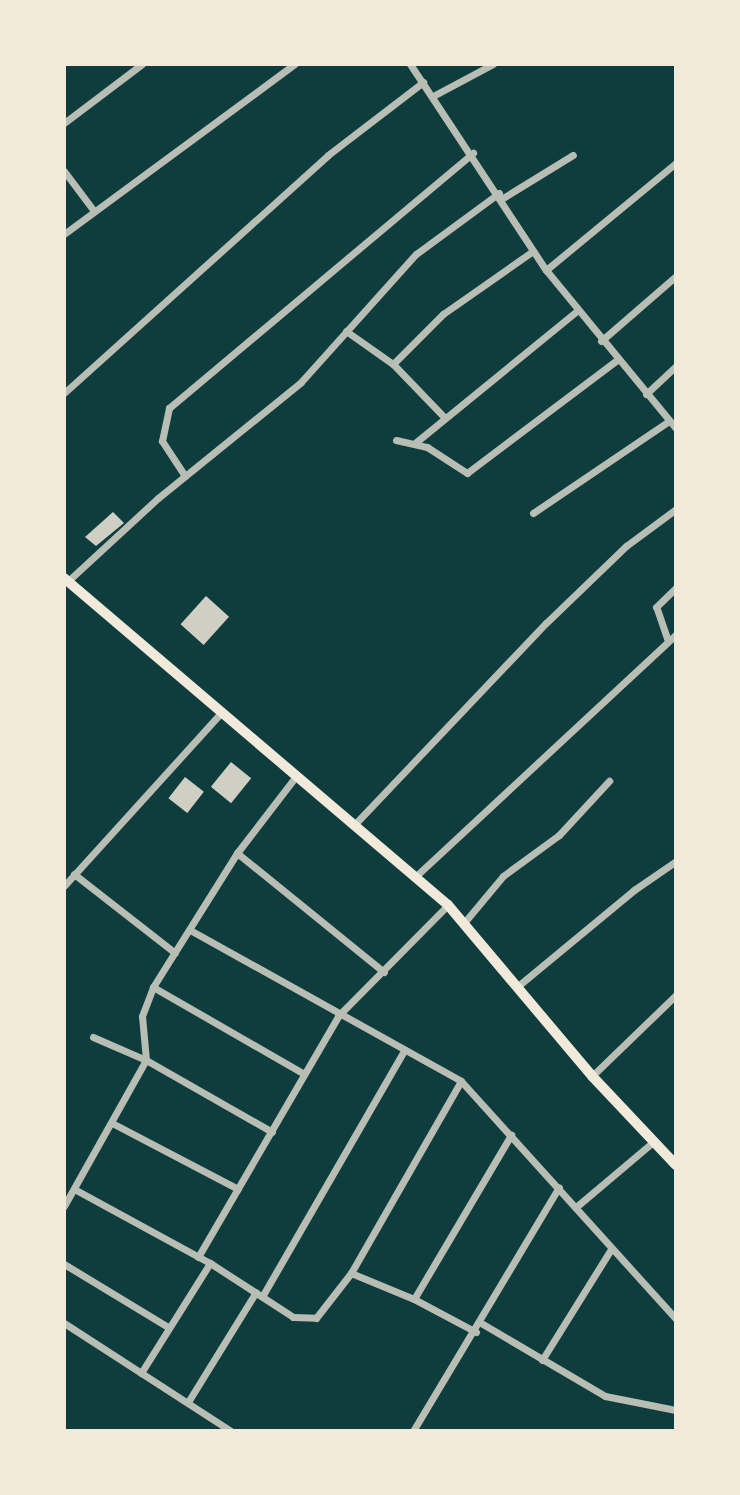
<!DOCTYPE html>
<html>
<head>
<meta charset="utf-8">
<style>
	body { margin:0 }
	#map { position:relative; width:740px; height:1495px; overflow:hidden; background:#0f3d3e; font-family:"DM Sans",sans-serif }
	div>[style] { position:absolute }
	.building>* { inset:0; background:#cfcfc3; transform-origin:0 0 }
	.minor>* { height:7px; margin:-3.5px; padding:0 3.5px; transform-origin:3.5px; border-radius:3.5px; background:#b8beb3 }
	.primary>* { height:10px; margin:-5px; padding:0 5px; transform-origin:5px; border-radius:5px; background:#f1e9da }
	span { translate:-50% -50%; white-space:nowrap; text-align:center; line-height:1.15; -webkit-text-stroke:6px #f1e9da; paint-order:stroke }
	.frame { position:absolute; inset:0; border:66px solid #f1e9da; pointer-events:none }
</style>
</head>
<body>
<div id="map">
	<div class="building">
		<i style="clip-path:polygon(113px 512px,124px 523px,96px 546px,85px 537px)"></i>
		<i style="left:206px;top:596px;width:31px;height:38px;rotate:42deg"></i>
		<i style="left:231px;top:762px;width:26px;height:32px;rotate:39deg"></i>
		<i style="left:185px;top:777px;width:24px;height:27px;rotate:38deg"></i>
	</div>
	<div class="minor">
		<i style="left:410px;top:64px;width:247px;rotate:56.6deg"></i>
		<i style="left:546px;top:270px;width:205px;rotate:50.6deg"></i>
		<i style="left:433px;top:96px;width:68px;rotate:-28.1deg"></i>
		<i style="left:64px;top:123px;width:98px;rotate:-37.1deg"></i>
		<i style="left:64px;top:171px;width:50px;rotate:53.1deg"></i>
		<i style="left:503px;top:198px;width:82px;rotate:-31.6deg"></i>
		<i style="left:64px;top:234px;width:287px;rotate:-36.4deg"></i>
		<i style="left:546px;top:270px;width:168px;rotate:-39.5deg"></i>
		<i style="left:346px;top:331px;width:57px;rotate:35.1deg"></i>
		<i style="left:393px;top:364px;width:72px;rotate:46.1deg"></i>
		<i style="left:601px;top:341px;width:99px;rotate:-40.9deg"></i>
		<i style="left:393px;top:364px;width:71px;rotate:-45deg"></i>
		<i style="left:443px;top:314px;width:110px;rotate:-35deg"></i>
		<i style="left:64px;top:393px;width:355px;rotate:-42deg"></i>
		<i style="left:328px;top:155px;width:120px;rotate:-37.5deg"></i>
		<i style="left:646px;top:394px;width:41px;rotate:-43deg"></i>
		<i style="left:396px;top:440px;width:32px;rotate:13deg"></i>
		<i style="left:427px;top:447px;width:48px;rotate:33deg"></i>
		<i style="left:467px;top:473px;width:188px;rotate:-37deg"></i>
		<i style="left:415px;top:443px;width:209px;rotate:-39.2deg"></i>
		<i style="left:185px;top:476px;width:42px;rotate:-123.3deg"></i>
		<i style="left:162px;top:441px;width:34px;rotate:-78deg"></i>
		<i style="left:169px;top:408px;width:397px;rotate:-40deg"></i>
		<i style="left:533px;top:513px;width:164px;rotate:-34.1deg"></i>
		<i style="left:68px;top:581px;width:122px;rotate:-42.7deg"></i>
		<i style="left:158px;top:498px;width:184px;rotate:-39deg"></i>
		<i style="left:301px;top:382px;width:172px;rotate:-48.1deg"></i>
		<i style="left:416px;top:254px;width:103px;rotate:-36.3deg"></i>
		<i style="left:668px;top:641px;width:36px;rotate:-109deg"></i>
		<i style="left:656px;top:607px;width:28px;rotate:-44deg"></i>
		<i style="left:355px;top:824px;width:277px;rotate:-46.5deg"></i>
		<i style="left:546px;top:623px;width:111px;rotate:-43.9deg"></i>
		<i style="left:626px;top:546px;width:62px;rotate:-36.5deg"></i>
		<i style="left:237px;top:853px;width:189px;rotate:39deg"></i>
		<i style="left:74px;top:874px;width:128px;rotate:38deg"></i>
		<i style="left:416px;top:876px;width:355px;rotate:-42.9deg"></i>
		<i style="left:64px;top:886px;width:234px;rotate:-47.8deg"></i>
		<i style="left:463px;top:924px;width:62px;rotate:-50.2deg"></i>
		<i style="left:503px;top:876px;width:69px;rotate:-36.2deg"></i>
		<i style="left:559px;top:835px;width:74px;rotate:-47.2deg"></i>
		<i style="left:190px;top:930px;width:310px;rotate:29.1deg"></i>
		<i style="left:461px;top:1081px;width:321px;rotate:47.9deg"></i>
		<i style="left:518px;top:986px;width:151px;rotate:-39.6deg"></i>
		<i style="left:634px;top:890px;width:51px;rotate:-34.6deg"></i>
		<i style="left:153px;top:987px;width:174px;rotate:29.9deg"></i>
		<i style="left:93px;top:1037px;width:58px;rotate:23.5deg"></i>
		<i style="left:146px;top:1060px;width:145px;rotate:29.7deg"></i>
		<i style="left:592px;top:1076px;width:117px;rotate:-44deg"></i>
		<i style="left:112px;top:1123px;width:142px;rotate:27.6deg"></i>
		<i style="left:76px;top:1190px;width:153px;rotate:28.6deg"></i>
		<i style="left:210px;top:1263px;width:99px;rotate:33deg"></i>
		<i style="left:293px;top:1317px;width:23px;rotate:2deg"></i>
		<i style="left:316px;top:1318px;width:57px;rotate:-52.1deg"></i>
		<i style="left:351px;top:1273px;width:221px;rotate:-60.2deg"></i>
		<i style="left:64px;top:1206px;width:167px;rotate:-60.7deg"></i>
		<i style="left:146px;top:1060px;width:44px;rotate:-95.2deg"></i>
		<i style="left:142px;top:1016px;width:31px;rotate:-69deg"></i>
		<i style="left:153px;top:987px;width:158px;rotate:-57.9deg"></i>
		<i style="left:237px;top:853px;width:97px;rotate:-52.5deg"></i>
		<i style="left:576px;top:1207px;width:101px;rotate:-40.2deg"></i>
		<i style="left:198px;top:1257px;width:279px;rotate:-59.8deg"></i>
		<i style="left:338px;top:1016px;width:156px;rotate:-45.3deg"></i>
		<i style="left:64px;top:1264px;width:122px;rotate:31.2deg"></i>
		<i style="left:351px;top:1273px;width:68px;rotate:22.4deg"></i>
		<i style="left:263px;top:1295px;width:282px;rotate:-60deg"></i>
		<i style="left:64px;top:1323px;width:199px;rotate:32.9deg"></i>
		<i style="left:481px;top:1323px;width:144px;rotate:30.5deg"></i>
		<i style="left:605px;top:1396px;width:72px;rotate:11.2deg"></i>
		<i style="left:476px;top:1332px;width:70px;rotate:-152deg"></i>
		<i style="left:414px;top:1299px;width:191px;rotate:-59.4deg"></i>
		<i style="left:542px;top:1360px;width:131px;rotate:-58.1deg"></i>
		<i style="left:141px;top:1373px;width:130px;rotate:-57.9deg"></i>
		<i style="left:188px;top:1402px;width:129px;rotate:-58.3deg"></i>
		<i style="left:413px;top:1431px;width:284px;rotate:-59.1deg"></i>
	</div>
	<div class="primary">
		<i style="left:64px;top:578px;width:504px;rotate:40.42deg"></i>
		<i style="left:448px;top:905px;width:224px;rotate:49.9deg"></i>
		<i style="left:592px;top:1076px;width:122px;rotate:46.7deg"></i>
	</div>
	<div class="frame"></div>
</div>
</body>
</html>
